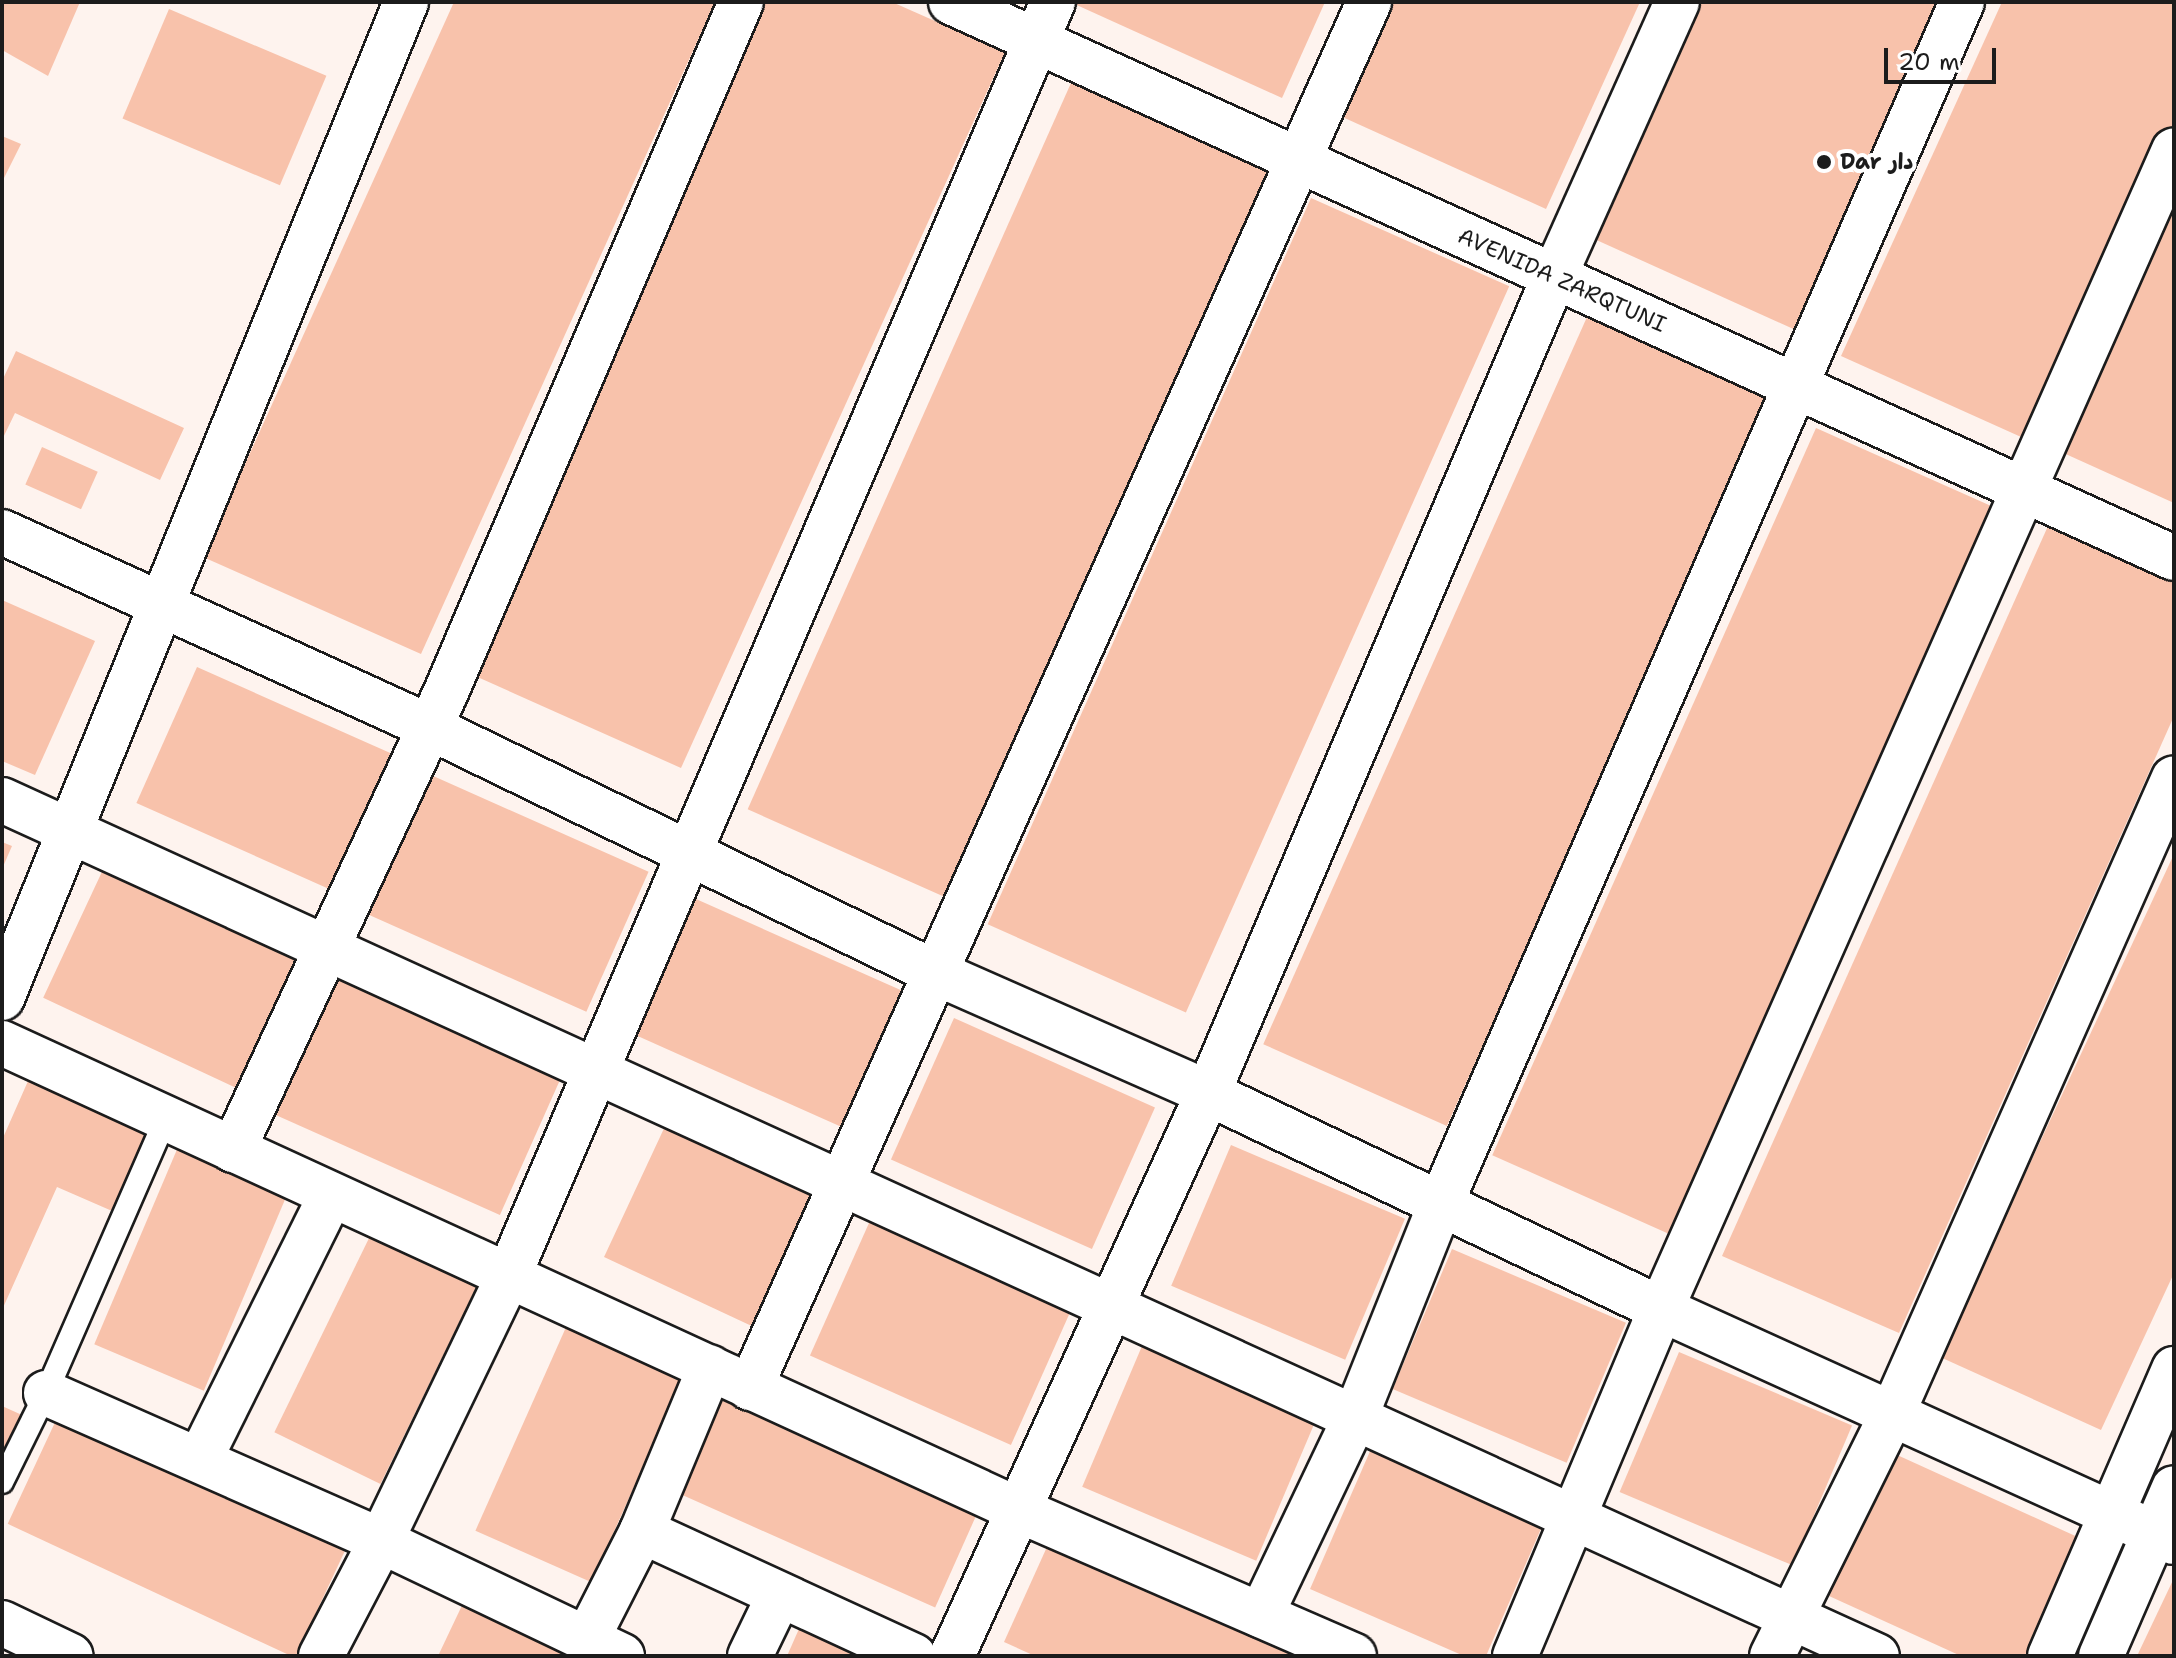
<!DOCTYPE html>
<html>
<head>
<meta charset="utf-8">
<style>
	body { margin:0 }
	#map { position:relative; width:2176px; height:1658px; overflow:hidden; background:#fef3ee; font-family:"Shantell Sans","Playpen Sans Arabic",sans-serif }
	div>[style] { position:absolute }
	.building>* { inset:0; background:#f8c2ab; transform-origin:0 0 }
	.roads { filter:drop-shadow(2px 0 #1c1c1c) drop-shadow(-2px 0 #1c1c1c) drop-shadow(0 2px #1c1c1c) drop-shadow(0 -2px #1c1c1c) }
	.service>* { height:22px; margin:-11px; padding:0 11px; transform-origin:11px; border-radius:11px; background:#fff }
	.minor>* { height:44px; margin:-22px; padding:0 22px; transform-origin:22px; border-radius:22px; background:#fff }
	.tertiary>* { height:44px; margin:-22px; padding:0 22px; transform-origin:22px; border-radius:22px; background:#fff }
	.dots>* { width:22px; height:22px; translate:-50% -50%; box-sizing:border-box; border:4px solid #fff; border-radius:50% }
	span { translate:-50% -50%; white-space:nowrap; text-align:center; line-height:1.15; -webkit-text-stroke:8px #fff; paint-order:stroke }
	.poi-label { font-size:22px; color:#1c1c1c; font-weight:700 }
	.left { translate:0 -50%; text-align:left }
	.street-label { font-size:22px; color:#1c1c1c }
	.frame { position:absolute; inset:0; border:4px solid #1c1c1c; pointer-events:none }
	.scale { position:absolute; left:1884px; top:48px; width:112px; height:36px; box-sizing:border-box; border:4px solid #1c1c1c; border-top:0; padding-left:10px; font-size:24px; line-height:28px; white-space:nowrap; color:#1c1c1c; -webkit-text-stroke:6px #fff; paint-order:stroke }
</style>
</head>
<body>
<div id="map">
	<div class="building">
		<i style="clip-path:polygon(2px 2px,80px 2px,48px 76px,2px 50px)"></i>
		<i style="clip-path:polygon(454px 2px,715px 2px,421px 654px,203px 557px)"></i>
		<i style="clip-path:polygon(766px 2px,892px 2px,1005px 52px,681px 768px,464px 671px)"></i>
		<i style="clip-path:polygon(1070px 2px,1325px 2px,1282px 98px)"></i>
		<i style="clip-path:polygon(1389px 2px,1640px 2px,1546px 209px,1338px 115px)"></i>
		<i style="clip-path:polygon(1700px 2px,1951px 2px,1800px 332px,1592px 238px)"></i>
		<i style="clip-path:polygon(2002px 2px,2174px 2px,2174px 124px,2030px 441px,1841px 356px)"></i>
		<i style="left:169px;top:9px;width:171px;height:119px;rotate:23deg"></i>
		<i style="left:1071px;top:83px;width:217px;height:795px;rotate:24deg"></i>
		<i style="clip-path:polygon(2px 136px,21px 144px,2px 182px)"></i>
		<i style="left:1311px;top:198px;width:217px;height:795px;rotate:24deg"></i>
		<i style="clip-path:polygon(2174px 201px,2174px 503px,2059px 451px)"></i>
		<i style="left:1587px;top:317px;width:201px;height:796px;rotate:24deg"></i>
		<i style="clip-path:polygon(16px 351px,184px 428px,160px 480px,15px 413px,2px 440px,2px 381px)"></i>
		<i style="left:1816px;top:428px;width:201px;height:796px;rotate:24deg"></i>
		<i style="left:42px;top:447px;width:61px;height:41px;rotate:24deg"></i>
		<i style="clip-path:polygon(2048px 526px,2174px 582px,2174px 716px,1899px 1333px,1722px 1256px)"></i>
		<i style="clip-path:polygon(2px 600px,95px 641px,35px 775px,2px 761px)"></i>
		<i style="left:197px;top:667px;width:214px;height:149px;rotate:24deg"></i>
		<i style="left:422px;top:771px;width:248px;height:153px;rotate:24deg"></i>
		<i style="clip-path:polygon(2px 842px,12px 846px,2px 869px)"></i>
		<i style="clip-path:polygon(2174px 854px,2174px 1273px,2101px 1430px,1940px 1357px)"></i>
		<i style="left:107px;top:861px;width:219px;height:151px;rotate:25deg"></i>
		<i style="left:696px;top:899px;width:227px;height:149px;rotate:24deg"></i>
		<i style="left:337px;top:976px;width:246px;height:152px;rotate:24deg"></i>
		<i style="left:954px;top:1018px;width:220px;height:155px;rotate:24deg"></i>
		<i style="clip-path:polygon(32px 1072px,157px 1127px,119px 1214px,57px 1187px,2px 1310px,2px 1140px)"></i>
		<i style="left:667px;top:1122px;width:170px;height:149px;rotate:25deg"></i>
		<i style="left:181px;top:1140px;width:119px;height:222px;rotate:23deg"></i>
		<i style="left:1231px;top:1145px;width:189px;height:153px;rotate:23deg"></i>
		<i style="left:873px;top:1214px;width:220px;height:155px;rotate:24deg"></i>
		<i style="left:373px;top:1230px;width:118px;height:225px;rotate:26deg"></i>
		<i style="left:1452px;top:1249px;width:189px;height:152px;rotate:23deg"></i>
		<i style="left:571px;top:1316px;width:127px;height:235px;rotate:24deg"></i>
		<i style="left:1142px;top:1346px;width:189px;height:153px;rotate:23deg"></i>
		<i style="left:1679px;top:1352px;width:188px;height:152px;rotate:23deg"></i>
		<i style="left:724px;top:1391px;width:281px;height:112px;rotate:24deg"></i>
		<i style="clip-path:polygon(2px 1406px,22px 1415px,2px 1461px)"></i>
		<i style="left:58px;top:1416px;width:317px;height:119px;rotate:25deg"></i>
		<i style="clip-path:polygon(1371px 1449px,1543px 1524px,1486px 1656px,1464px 1656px,1310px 1589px)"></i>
		<i style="clip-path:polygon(1895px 1454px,2082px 1539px,2028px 1656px,1961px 1656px,1829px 1596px)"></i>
		<i style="clip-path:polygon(1051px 1538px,1314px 1656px,1035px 1656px,1004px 1642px)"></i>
		<i style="clip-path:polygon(2174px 1578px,2174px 1656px,2137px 1656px)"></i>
		<i style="clip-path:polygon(466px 1597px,590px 1656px,438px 1656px)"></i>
		<i style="clip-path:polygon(806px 1613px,906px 1656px,787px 1656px)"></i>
	</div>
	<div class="roads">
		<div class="service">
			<i style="left:2px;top:1482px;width:99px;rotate:-63.7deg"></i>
			<i style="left:46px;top:1393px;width:298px;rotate:-66.4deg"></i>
		</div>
		<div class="minor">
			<i style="left:951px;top:2px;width:1343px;rotate:24.45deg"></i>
			<i style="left:2px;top:800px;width:2061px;rotate:24.54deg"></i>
			<i style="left:2px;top:998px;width:1075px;rotate:-67.92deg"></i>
			<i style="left:2px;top:1043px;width:1121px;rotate:24.67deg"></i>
			<i style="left:1021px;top:1511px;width:363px;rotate:23.5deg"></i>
			<i style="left:233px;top:1150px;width:505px;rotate:-65.06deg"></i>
			<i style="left:446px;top:692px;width:750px;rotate:-66.85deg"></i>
			<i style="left:750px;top:1388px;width:1518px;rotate:-65.93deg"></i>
			<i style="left:46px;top:1393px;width:366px;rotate:23.8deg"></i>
			<i style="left:381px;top:1541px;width:267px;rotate:25.5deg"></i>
			<i style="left:200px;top:1459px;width:292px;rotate:-63.6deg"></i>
			<i style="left:642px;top:1531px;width:299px;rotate:24.7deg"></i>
			<i style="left:1261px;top:1615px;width:218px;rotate:-64.5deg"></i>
			<i style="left:1355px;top:1418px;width:232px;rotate:-68.2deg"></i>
			<i style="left:1441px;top:1203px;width:1309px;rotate:-66.55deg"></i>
			<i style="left:587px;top:1639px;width:121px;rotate:-63deg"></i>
			<i style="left:642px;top:1531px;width:177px;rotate:-67.4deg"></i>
			<i style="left:321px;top:1656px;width:130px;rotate:-62.4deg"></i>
			<i style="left:381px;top:1541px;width:293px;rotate:-64.3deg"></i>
			<i style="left:508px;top:1277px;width:1387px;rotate:-66.86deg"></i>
			<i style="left:750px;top:1656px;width:67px;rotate:-64.2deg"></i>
			<i style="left:952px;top:1656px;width:618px;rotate:-65.55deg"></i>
			<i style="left:1208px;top:1093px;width:886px;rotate:-67.02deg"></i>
			<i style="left:1554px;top:277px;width:301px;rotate:-65.9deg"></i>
			<i style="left:1515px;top:1656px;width:376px;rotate:-67.2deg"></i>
			<i style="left:1661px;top:1309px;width:1267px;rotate:-66.12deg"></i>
			<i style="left:1772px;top:1656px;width:272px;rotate:-63.6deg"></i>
			<i style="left:1893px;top:1412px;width:693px;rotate:-66.1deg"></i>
		</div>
		<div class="tertiary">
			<i style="left:2px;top:532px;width:469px;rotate:24.5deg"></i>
			<i style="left:429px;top:727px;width:561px;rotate:25.88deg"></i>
			<i style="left:934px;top:972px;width:300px;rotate:23.8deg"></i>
			<i style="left:1208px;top:1093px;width:502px;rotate:25.49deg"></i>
			<i style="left:1661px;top:1309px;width:563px;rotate:24.43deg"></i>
			<i style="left:2px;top:1623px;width:76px;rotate:25.6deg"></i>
			<i style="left:2050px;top:1656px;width:313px;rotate:-66.6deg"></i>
			<i style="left:2101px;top:1656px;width:183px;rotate:-66.5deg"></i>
		</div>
	</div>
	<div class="dots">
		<i style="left:1824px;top:162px;background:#1c1c1c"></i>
	</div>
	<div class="poi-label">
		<span class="left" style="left:1840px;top:162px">Dar دار</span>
	</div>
	<div class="street-label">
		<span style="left:1562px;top:280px;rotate:24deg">AVENIDA ZARQTUNI</span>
	</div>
	<div class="frame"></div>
	<div class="scale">20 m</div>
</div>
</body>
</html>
